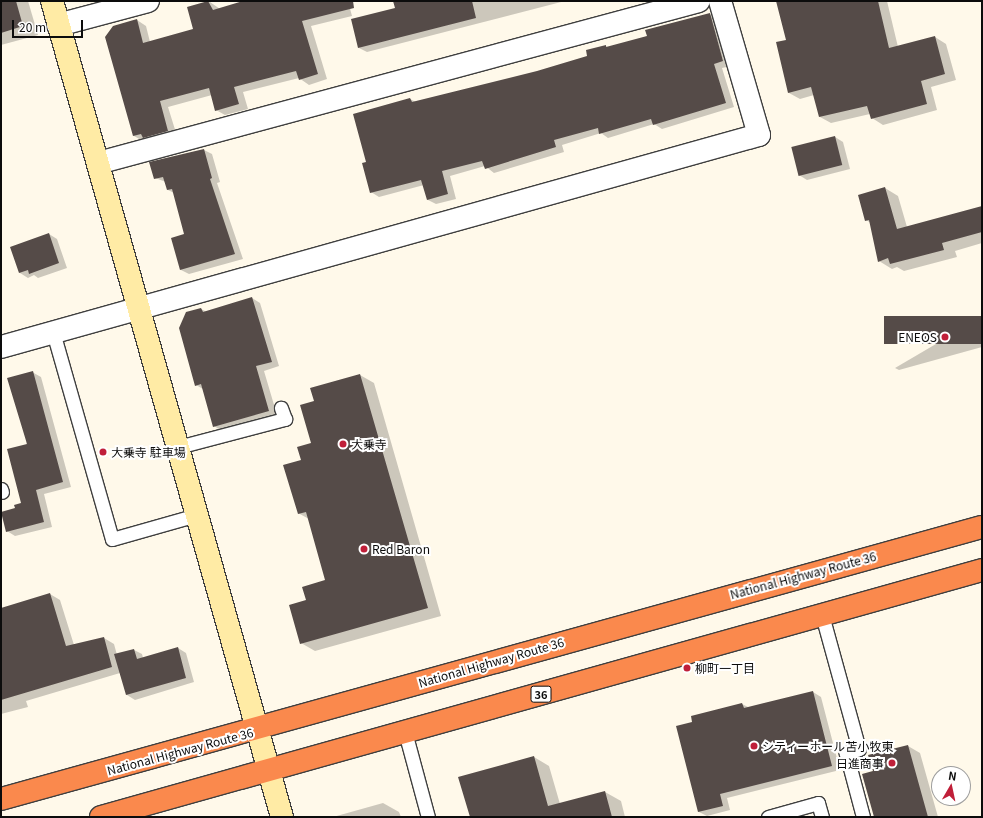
<!DOCTYPE html>
<html>
<head>
<meta charset="utf-8">
<style>
	body { margin:0 }
	#map { position:relative; width:983px; height:818px; overflow:hidden; background:#fff9ea; font-family:Georgia,"Noto Sans JP",serif }
	div>[style] { position:absolute }
	.shadow>* { inset:0; background:#0003 }
	.building>* { inset:0; background:#554b48; transform-origin:0 0 }
	.roads { filter:drop-shadow(1px 0 #3f3f3f) drop-shadow(-1px 0 #3f3f3f) drop-shadow(0 1px #3f3f3f) drop-shadow(0 -1px #3f3f3f) }
	.lane>* { height:13px; margin:-6.5px; padding:0 6.5px; transform-origin:6.5px; border-radius:6.5px; background:#fff }
	.street>* { height:22px; margin:-11px; padding:0 11px; transform-origin:11px; border-radius:11px; background:#fff }
	.secondary>* { height:22px; margin:-11px; padding:0 11px; transform-origin:11px; border-radius:11px; background:#ffeba5 }
	.highway>* { height:22px; margin:-11px; padding:0 11px; transform-origin:11px; border-radius:11px; background:#fa894d }
	.dots>* { width:11px; height:11px; translate:-50% -50%; box-sizing:border-box; border:2px solid #fff; border-radius:50% }
	span { translate:-50% -50%; white-space:nowrap; text-align:center; line-height:1.15; -webkit-text-stroke:4px #fff; paint-order:stroke }
	.shield-label span { padding:1px 3px; background:#fff; border:1px solid; border-radius:3px; -webkit-text-stroke-width:0 }
	.shield-label { font-size:11px; color:#0c0c0c; font-weight:700 }
	.poi-label { font-size:12px; color:#0c0c0c }
	.right { translate:-100% -50%; text-align:right }
	.left { translate:0 -50%; text-align:left }
	.street-label { font-size:12px; color:#0c0c0c }
	.frame { position:absolute; inset:0; border:2px solid #0c0c0c; pointer-events:none }
	.north { position:absolute; left:931px; top:766px; width:40px; height:40px; box-sizing:border-box; background:#fff; border:1px solid #9e9e9e; border-radius:50%; rotate:9deg; font-size:11px; font-weight:700; line-height:16px; text-align:center; color:#0c0c0c }
	.north::after { content:''; display:block; margin:auto; width:14px; height:18px; background:#c01f39; clip-path:polygon(50% 0,100% 100%,50% 72%,0 100%) }
	.scale { position:absolute; left:12px; top:20px; width:71px; height:18px; box-sizing:border-box; border:2px solid #0c0c0c; border-top:0; padding-left:5px; font-size:12px; line-height:14px; white-space:nowrap; color:#0c0c0c; -webkit-text-stroke:3px #fff; paint-order:stroke }
</style>
</head>
<body>
<div id="map">
	<div class="shadow">
		<i style="clip-path:polygon(1px 1px,28px 1px,38px 35px,1px 45px)"></i>
		<i style="clip-path:polygon(248px 1px,348px 1px,352px 16px,311px 26px,327px 79px,309px 85px,299px 78px,243px 92px,248px 109px,225px 115px,216px 110px,212px 95px,168px 107px,177px 136px,143px 141px,134px 136px,137px 20px,146px 26px,150px 42px,194px 30px,188px 7px,210px 2px,220px 9px)"></i>
		<i style="clip-path:polygon(402px 1px,565px 1px,367px 52px,359px 48px)"></i>
		<i style="clip-path:polygon(777px 1px,887px 1px,898px 47px,935px 37px,946px 44px,956px 80px,931px 87px,937px 110px,883px 125px,872px 118px,870px 114px,831px 123px,820px 117px,814px 95px,800px 99px,789px 93px,787px 41px)"></i>
		<i style="clip-path:polygon(710px 15px,718px 19px,731px 66px,722px 68px,734px 107px,662px 129px,654px 124px,608px 138px,601px 133px,562px 145px,564px 152px,494px 173px,485px 166px,450px 176px,456px 199px,436px 204px,428px 200px,424px 185px,379px 197px,371px 192px,367px 163px,410px 99px,416px 102px,538px 72px,589px 57px,606px 46px,609px 48px,648px 36px)"></i>
		<i style="clip-path:polygon(835px 137px,843px 142px,850px 169px,807px 180px,799px 175px)"></i>
		<i style="clip-path:polygon(204px 150px,212px 154px,220px 182px,217px 183px,243px 259px,189px 274px,181px 270px,186px 235px,174px 193px,168px 190px,166px 182px,155px 178px)"></i>
		<i style="clip-path:polygon(885px 188px,898px 196px,907px 227px,982px 207px,982px 243px,955px 251px,957px 257px,904px 271px,897px 267px,892px 269px,879px 261px,871px 223px,866px 220px)"></i>
		<i style="clip-path:polygon(49px 234px,57px 239px,67px 268px,38px 278px,34px 275px,28px 278px,20px 273px,11px 248px)"></i>
		<i style="clip-path:polygon(252px 298px,260px 303px,279px 366px,264px 371px,277px 415px,222px 431px,214px 426px,203px 389px,196px 385px,201px 309px,207px 312px)"></i>
		<i style="clip-path:polygon(982px 317px,982px 347px,899px 370px,895px 368px)"></i>
		<i style="clip-path:polygon(32px 372px,41px 377px,71px 487px,44px 494px,52px 527px,15px 536px,7px 531px,16px 509px,22px 504px)"></i>
		<i style="clip-path:polygon(360px 375px,374px 383px,441px 616px,315px 651px,301px 643px,307px 601px,326px 581px,309px 519px,298px 513px,302px 461px,312px 443px,315px 402px,311px 389px)"></i>
		<i style="clip-path:polygon(50px 594px,60px 600px,74px 645px,104px 638px,114px 644px,117px 655px,134px 650px,142px 654px,143px 658px,178px 648px,186px 653px,194px 682px,135px 700px,127px 695px,120px 673px,26px 701px,28px 707px,1px 714px,1px 609px)"></i>
		<i style="clip-path:polygon(813px 692px,821px 697px,840px 770px,727px 798px,730px 810px,707px 816px,699px 812px,694px 723px,742px 704px,750px 708px)"></i>
		<i style="clip-path:polygon(908px 746px,920px 753px,938px 817px,875px 817px,874px 772px,869px 756px)"></i>
		<i style="clip-path:polygon(534px 757px,549px 766px,560px 804px,605px 792px,621px 801px,625px 817px,473px 817px)"></i>
		<i style="clip-path:polygon(383px 803px,399px 812px,401px 817px,333px 817px)"></i>
	</div>
	<div class="building">
		<i style="clip-path:polygon(1px 1px,16px 1px,23px 26px,1px 33px)"></i>
		<i style="clip-path:polygon(208px 1px,213px 10px,243px 1px,353px 1px,354px 8px,302px 21px,318px 74px,299px 80px,296px 71px,234px 87px,239px 104px,215px 111px,209px 88px,160px 101px,168px 131px,143px 138px,141px 134px,133px 136px,105px 37px,113px 26px,137px 19px,143px 43px,193px 29px,187px 7px)"></i>
		<i style="clip-path:polygon(393px 1px,472px 1px,476px 18px,358px 48px,351px 19px,395px 8px)"></i>
		<i style="clip-path:polygon(776px 1px,878px 1px,889px 48px,935px 36px,945px 74px,921px 81px,927px 104px,871px 119px,867px 106px,819px 117px,811px 87px,788px 93px,776px 42px,786px 40px)"></i>
		<i style="clip-path:polygon(710px 13px,723px 61px,714px 64px,726px 103px,653px 125px,651px 119px,599px 134px,598px 128px,554px 140px,556px 147px,485px 169px,482px 161px,442px 171px,448px 194px,427px 200px,421px 180px,370px 193px,362px 163px,366px 162px,353px 114px,410px 98px,412px 102px,537px 71px,587px 56px,586px 50px,606px 45px,606px 47px,647px 36px,645px 30px)"></i>
		<i style="left:835px;top:136px;width:30px;height:45px;rotate:76deg"></i>
		<i style="clip-path:polygon(204px 149px,212px 178px,210px 179px,235px 254px,180px 270px,171px 238px,184px 234px,172px 189px,167px 190px,163px 177px,154px 179px,149px 162px)"></i>
		<i style="clip-path:polygon(885px 187px,897px 229px,982px 206px,982px 232px,942px 243px,944px 250px,890px 264px,888px 258px,878px 262px,869px 220px,865px 221px,858px 195px)"></i>
		<i style="clip-path:polygon(49px 233px,59px 263px,29px 274px,28px 270px,19px 273px,10px 247px)"></i>
		<i style="clip-path:polygon(252px 297px,272px 362px,256px 366px,269px 411px,213px 427px,201px 384px,195px 386px,179px 328px,186px 312px,201px 308px,203px 312px)"></i>
		<i style="left:982px;top:316px;width:28px;height:98px;rotate:90deg"></i>
		<i style="clip-path:polygon(33px 371px,63px 482px,36px 490px,44px 522px,6px 532px,1px 512px,15px 508px,14px 505px,21px 503px,7px 449px,27px 444px,7px 378px)"></i>
		<i style="clip-path:polygon(360px 374px,428px 608px,300px 644px,289px 605px,306px 600px,302px 587px,325px 580px,306px 512px,298px 514px,283px 465px,301px 460px,297px 447px,311px 443px,300px 405px,314px 401px,310px 388px)"></i>
		<i style="clip-path:polygon(50px 593px,66px 646px,104px 637px,112px 667px,1px 700px,1px 608px)"></i>
		<i style="clip-path:polygon(178px 647px,186px 678px,126px 695px,114px 654px,134px 649px,137px 659px)"></i>
		<i style="clip-path:polygon(813px 691px,832px 766px,720px 794px,723px 806px,698px 812px,676px 726px,692px 722px,691px 716px,742px 703px,744px 708px)"></i>
		<i style="clip-path:polygon(908px 745px,928px 817px,874px 817px,862px 774px,873px 771px,868px 755px)"></i>
		<i style="clip-path:polygon(534px 756px,548px 806px,605px 791px,612px 817px,470px 817px,458px 777px)"></i>
	</div>
	<div class="roads">
		<div class="lane">
			<i style="left:53px;top:332px;width:215px;rotate:74.1deg"></i>
			<i style="left:112px;top:539px;width:88px;rotate:-15.8deg"></i>
			<i style="left:178px;top:447px;width:111px;rotate:-14.7deg"></i>
			<i style="left:285px;top:419px;width:12px;rotate:-110deg"></i>
			<i style="left:1px;top:489px;width:3px;rotate:72deg"></i>
			<i style="left:822px;top:615px;width:139px;rotate:74.6deg"></i>
			<i style="left:859px;top:749px;width:14px;rotate:163deg"></i>
			<i style="left:846px;top:753px;width:66px;rotate:75.1deg"></i>
			<i style="left:405px;top:732px;width:88px;rotate:74.9deg"></i>
			<i style="left:768px;top:817px;width:52px;rotate:-15.6deg"></i>
			<i style="left:818px;top:803px;width:15px;rotate:74deg"></i>
		</div>
		<div class="street">
			<i style="left:58px;top:25px;width:93px;rotate:-14.9deg"></i>
			<i style="left:98px;top:163px;width:622px;rotate:-15.09deg"></i>
			<i style="left:1px;top:347px;width:787px;rotate:-15.63deg"></i>
			<i style="left:759px;top:135px;width:140px;rotate:-106.2deg"></i>
		</div>
		<div class="secondary">
			<i style="left:52px;top:1px;width:848px;rotate:74.26deg"></i>
		</div>
		<div class="highway">
			<i style="left:1px;top:799px;width:1018px;rotate:-15.5deg"></i>
			<i style="left:101px;top:817px;width:915px;rotate:-15.66deg"></i>
		</div>
	</div>
	<div class="dots">
		<i style="left:945px;top:337px;background:#c01f39"></i>
		<i style="left:343px;top:444px;background:#c01f39"></i>
		<i style="left:103px;top:452px;background:#c01f39"></i>
		<i style="left:364px;top:549px;background:#c01f39"></i>
		<i style="left:687px;top:668px;background:#c01f39"></i>
		<i style="left:754px;top:746px;background:#c01f39"></i>
		<i style="left:892px;top:763px;background:#c01f39"></i>
	</div>
	<div class="shield-label">
		<span style="left:541px;top:694px">36</span>
	</div>
	<div class="poi-label">
		<span class="right" style="left:937px;top:337px">ENEOS</span>
		<span class="left" style="left:351px;top:444px">大乗寺</span>
		<span class="left" style="left:111px;top:452px">大乗寺 駐車場</span>
		<span class="left" style="left:372px;top:549px">Red Baron</span>
		<span class="left" style="left:695px;top:668px">柳町一丁目</span>
		<span class="left" style="left:762px;top:746px">シティーホール苫小牧東</span>
		<span class="right" style="left:884px;top:763px">日進商事</span>
	</div>
	<div class="street-label">
		<span style="left:803px;top:575px;rotate:-15deg">National Highway Route 36</span>
		<span style="left:491px;top:662px;rotate:-16deg">National Highway Route 36</span>
		<span style="left:180px;top:751px;rotate:-15deg">National Highway Route 36</span>
	</div>
	<div class="frame"></div>
	<div class="north">N</div>
	<div class="scale">20 m</div>
</div>
</body>
</html>
